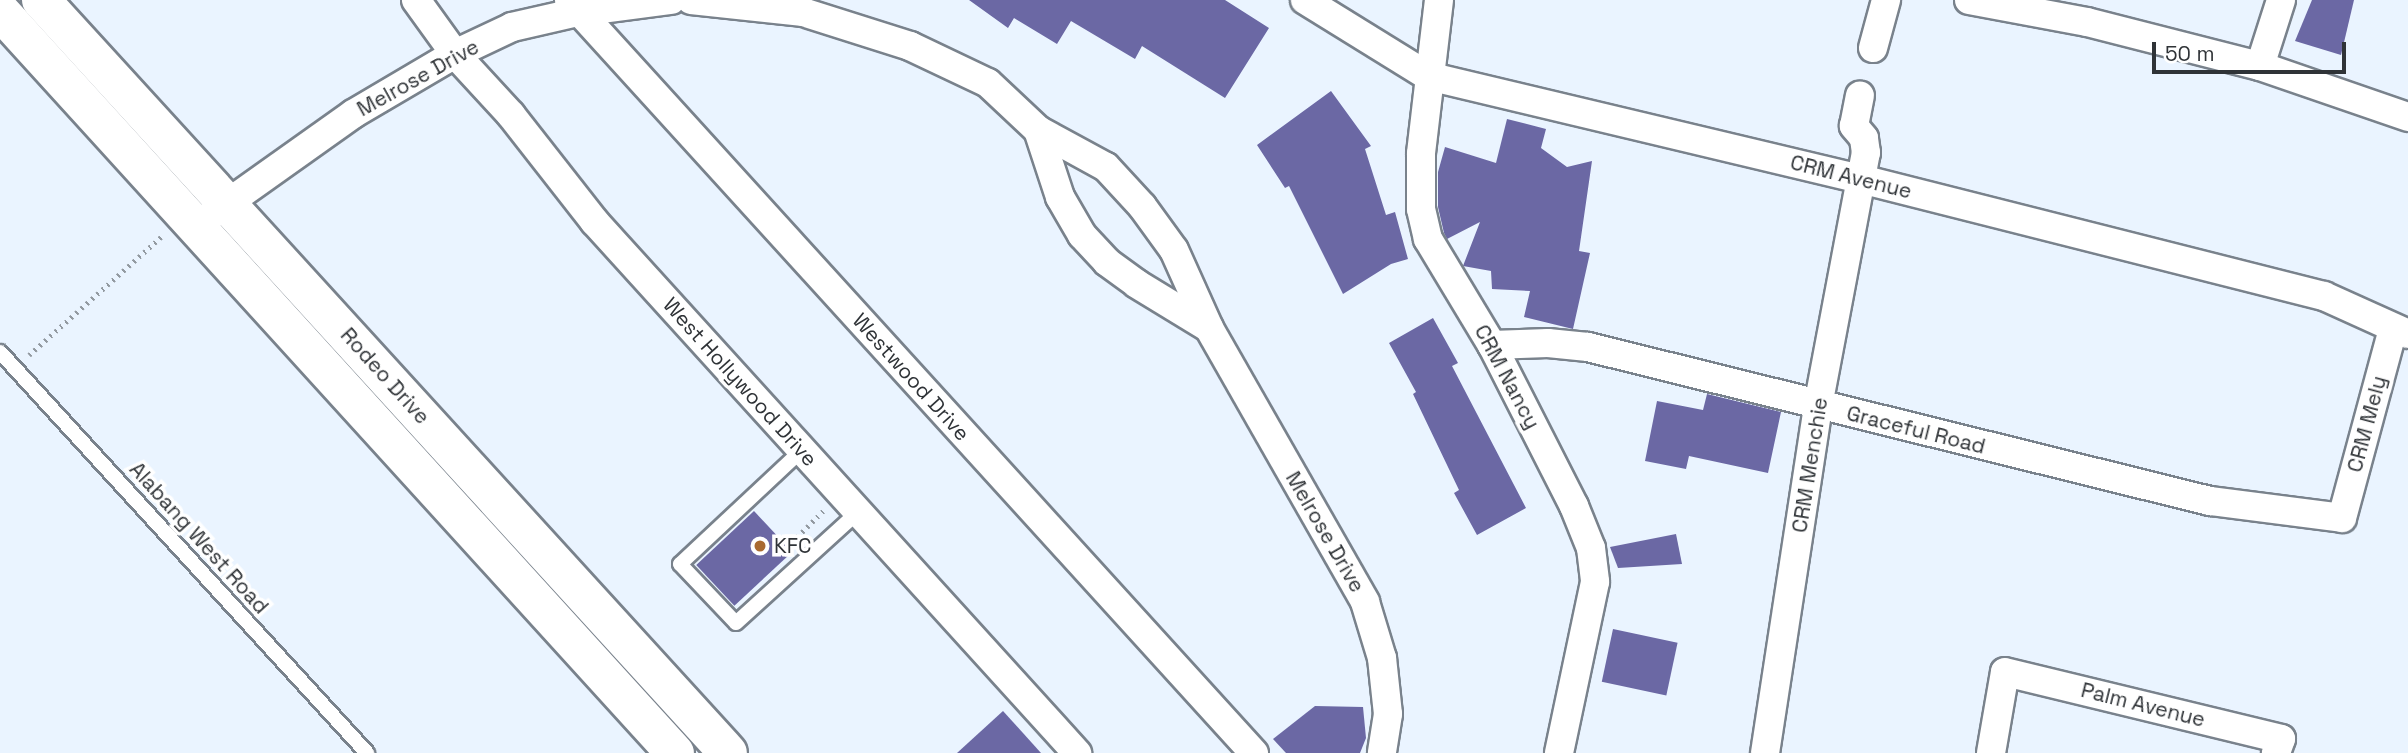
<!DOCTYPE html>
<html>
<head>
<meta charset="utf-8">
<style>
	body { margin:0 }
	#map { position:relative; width:2408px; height:753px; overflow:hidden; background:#eaf4ff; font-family:"Space Grotesk",sans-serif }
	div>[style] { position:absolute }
	.building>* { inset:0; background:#6b68a4; transform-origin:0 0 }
	.path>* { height:4.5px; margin-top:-2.25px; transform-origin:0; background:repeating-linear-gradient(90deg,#939aa1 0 2px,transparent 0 7px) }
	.roads { filter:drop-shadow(2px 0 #79828c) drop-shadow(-2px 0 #79828c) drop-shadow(0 2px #79828c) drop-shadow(0 -2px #79828c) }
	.lane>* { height:14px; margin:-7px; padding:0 7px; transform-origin:7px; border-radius:7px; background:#fff }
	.street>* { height:28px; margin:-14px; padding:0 14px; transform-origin:14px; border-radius:14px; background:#fff }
	.primary>* { height:38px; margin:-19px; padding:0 19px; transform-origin:19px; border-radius:19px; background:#fff }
	.dots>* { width:19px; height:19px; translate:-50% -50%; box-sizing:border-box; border:4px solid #fff; border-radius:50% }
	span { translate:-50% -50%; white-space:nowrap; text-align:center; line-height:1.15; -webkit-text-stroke:7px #fff; paint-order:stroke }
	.street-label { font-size:21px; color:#2f3337 }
	.poi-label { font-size:21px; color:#2f3337 }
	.left { translate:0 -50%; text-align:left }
	.scale { position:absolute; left:2152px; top:42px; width:194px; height:32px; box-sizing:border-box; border:4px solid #2f3337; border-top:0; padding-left:9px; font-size:21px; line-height:24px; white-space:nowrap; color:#2f3337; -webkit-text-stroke:5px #fff; paint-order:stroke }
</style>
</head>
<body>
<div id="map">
	<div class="building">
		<i style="clip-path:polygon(969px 0,1225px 0,1269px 28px,1225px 98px,1142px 46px,1135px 59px,1071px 21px,1057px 44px,1014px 18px,1008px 28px)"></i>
		<i style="clip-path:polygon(2312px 0,2354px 0,2341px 55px,2295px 41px)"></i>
		<i style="clip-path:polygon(1331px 91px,1371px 146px,1365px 149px,1386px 215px,1395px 212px,1408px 259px,1391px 264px,1343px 294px,1289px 186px,1285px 188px,1257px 145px)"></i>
		<i style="clip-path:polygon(1507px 119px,1546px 129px,1541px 148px,1567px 167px,1592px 161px,1579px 251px,1590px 253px,1573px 329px,1524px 317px,1530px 291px,1492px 289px,1491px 271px,1463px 266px,1480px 222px,1447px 239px,1444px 233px,1438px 207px,1438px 172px,1445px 147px,1496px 163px)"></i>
		<i style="clip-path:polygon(1433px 318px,1458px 363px,1452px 366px,1526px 508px,1477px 535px,1454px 493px,1459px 490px,1413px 394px,1416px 392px,1389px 343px)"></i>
		<i style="clip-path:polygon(1707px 394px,1781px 412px,1768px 473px,1689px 456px,1686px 469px,1645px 461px,1657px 401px,1703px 410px)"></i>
		<i style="left:754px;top:511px;width:56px;height:79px;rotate:47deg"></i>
		<i style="clip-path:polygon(1676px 534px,1682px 564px,1618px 568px,1610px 547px)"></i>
		<i style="left:1613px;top:629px;width:66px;height:54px;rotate:12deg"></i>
		<i style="clip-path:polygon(1315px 706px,1363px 707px,1366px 738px,1360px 753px,1286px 753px,1273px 739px)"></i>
		<i style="clip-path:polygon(1003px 711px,1041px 753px,957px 753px)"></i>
	</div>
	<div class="path">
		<i style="left:29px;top:355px;width:180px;rotate:-41.8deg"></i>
		<i style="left:787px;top:547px;width:51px;rotate:-45deg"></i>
	</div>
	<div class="roads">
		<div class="lane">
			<i style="left:0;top:352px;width:544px;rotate:47.53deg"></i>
			<i style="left:802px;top:450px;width:167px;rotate:136.9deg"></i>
			<i style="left:680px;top:564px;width:81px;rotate:46.5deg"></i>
			<i style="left:736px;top:623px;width:165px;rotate:-42.3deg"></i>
		</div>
		<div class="street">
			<i style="left:416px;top:0;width:67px;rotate:54.2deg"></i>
			<i style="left:455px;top:54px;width:83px;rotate:47.4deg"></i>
			<i style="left:511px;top:115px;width:135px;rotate:51.9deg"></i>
			<i style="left:594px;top:221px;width:719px;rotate:47.76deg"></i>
			<i style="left:569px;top:0;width:1018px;rotate:47.71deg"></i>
			<i style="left:691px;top:0;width:113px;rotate:6.1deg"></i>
			<i style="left:803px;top:12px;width:112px;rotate:17.6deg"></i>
			<i style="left:910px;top:46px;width:86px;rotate:25.4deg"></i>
			<i style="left:988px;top:83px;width:69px;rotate:43.2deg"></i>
			<i style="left:1038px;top:130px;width:77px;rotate:28.6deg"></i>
			<i style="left:1106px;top:167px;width:53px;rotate:47.3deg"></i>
			<i style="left:1142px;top:206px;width:54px;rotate:54deg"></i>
			<i style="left:1174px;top:250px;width:85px;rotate:65.8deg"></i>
			<i style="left:1209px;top:328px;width:315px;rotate:60.3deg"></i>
			<i style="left:1365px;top:602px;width:59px;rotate:73.1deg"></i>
			<i style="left:1382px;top:658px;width:56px;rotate:83.9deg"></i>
			<i style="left:1388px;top:714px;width:39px;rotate:99deg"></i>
			<i style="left:1305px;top:0;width:145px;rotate:31.7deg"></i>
			<i style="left:1428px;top:76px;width:445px;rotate:13.4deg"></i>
			<i style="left:1861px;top:179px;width:478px;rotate:14.2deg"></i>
			<i style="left:2324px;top:296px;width:92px;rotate:24.3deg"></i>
			<i style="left:1439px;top:0;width:155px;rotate:96.7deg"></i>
			<i style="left:1421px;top:154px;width:55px;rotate:90deg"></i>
			<i style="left:1421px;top:209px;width:31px;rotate:77deg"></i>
			<i style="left:1428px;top:239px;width:124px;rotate:58.9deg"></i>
			<i style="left:1492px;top:345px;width:181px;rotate:63deg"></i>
			<i style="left:1574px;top:506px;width:45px;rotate:68deg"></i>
			<i style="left:1591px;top:548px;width:34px;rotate:83deg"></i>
			<i style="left:1595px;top:582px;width:175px;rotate:101.9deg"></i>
			<i style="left:1969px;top:0;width:120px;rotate:10.6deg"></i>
			<i style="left:2087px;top:22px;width:179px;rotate:14.3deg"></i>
			<i style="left:2260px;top:66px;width:157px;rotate:19deg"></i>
			<i style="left:1873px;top:48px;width:50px;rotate:-74.8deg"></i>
			<i style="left:2260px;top:66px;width:69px;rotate:-72.3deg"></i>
			<i style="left:1038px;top:130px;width:71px;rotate:71.8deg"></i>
			<i style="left:1060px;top:197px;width:44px;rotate:59.9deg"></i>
			<i style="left:1082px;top:235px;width:37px;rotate:47deg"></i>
			<i style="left:1107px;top:262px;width:37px;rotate:36deg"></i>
			<i style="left:1137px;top:284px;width:84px;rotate:31.4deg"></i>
			<i style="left:211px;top:215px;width:174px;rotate:-35.4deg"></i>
			<i style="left:353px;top:114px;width:118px;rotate:-30.5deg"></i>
			<i style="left:455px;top:54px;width:63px;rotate:-25.3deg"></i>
			<i style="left:512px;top:27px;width:68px;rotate:-12.8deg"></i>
			<i style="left:578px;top:12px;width:94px;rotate:-7.4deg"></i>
			<i style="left:1492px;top:345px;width:56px;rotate:-2deg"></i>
			<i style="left:1548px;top:343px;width:40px;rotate:5.7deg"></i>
			<i style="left:1588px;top:347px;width:641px;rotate:13.91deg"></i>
			<i style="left:2210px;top:501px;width:133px;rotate:7.3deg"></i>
			<i style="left:2342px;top:518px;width:196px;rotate:-74.9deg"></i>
			<i style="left:1765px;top:753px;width:351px;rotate:-81.3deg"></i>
			<i style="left:1818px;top:406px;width:258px;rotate:-79.3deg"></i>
			<i style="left:1866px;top:153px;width:15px;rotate:-98deg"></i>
			<i style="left:1864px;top:138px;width:16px;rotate:-130deg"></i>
			<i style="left:1854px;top:126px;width:31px;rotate:-79deg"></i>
			<i style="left:1991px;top:753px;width:82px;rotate:-80.2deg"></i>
			<i style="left:2005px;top:672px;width:284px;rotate:13.6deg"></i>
			<i style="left:2281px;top:739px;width:15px;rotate:110deg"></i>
		</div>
		<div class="primary">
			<i style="left:41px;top:0;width:1019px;rotate:47.62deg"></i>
			<i style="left:0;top:11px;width:1003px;rotate:47.71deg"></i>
		</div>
	</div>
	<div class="dots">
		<i style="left:760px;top:546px;background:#a96a31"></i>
	</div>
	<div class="street-label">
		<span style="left:418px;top:78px;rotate:-29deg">Melrose Drive</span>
		<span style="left:1851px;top:177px;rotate:14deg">CRM Avenue</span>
		<span style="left:385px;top:376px;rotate:48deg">Rodeo Drive</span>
		<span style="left:911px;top:377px;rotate:48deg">Westwood Drive</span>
		<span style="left:1507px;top:377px;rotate:62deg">CRM Nancy</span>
		<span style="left:740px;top:382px;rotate:48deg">West Hollywood Drive</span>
		<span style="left:2367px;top:424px;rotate:-75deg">CRM Mely</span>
		<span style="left:1916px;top:430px;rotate:14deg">Graceful Road</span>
		<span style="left:1810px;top:465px;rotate:-81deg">CRM Menchie</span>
		<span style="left:1325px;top:532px;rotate:60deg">Melrose Drive</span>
		<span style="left:199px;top:538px;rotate:48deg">Alabang West Road</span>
		<span style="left:2143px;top:705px;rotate:14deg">Palm Avenue</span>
	</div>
	<div class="poi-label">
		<span class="left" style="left:774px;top:546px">KFC</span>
	</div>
	<div class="scale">50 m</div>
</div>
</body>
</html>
